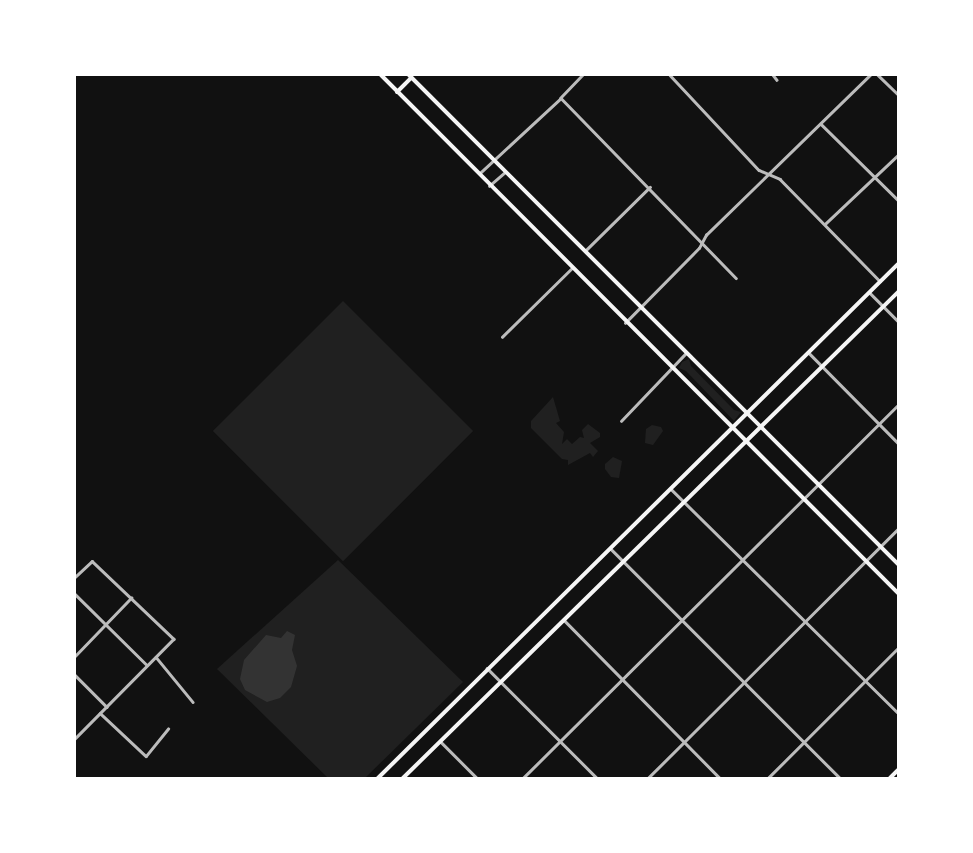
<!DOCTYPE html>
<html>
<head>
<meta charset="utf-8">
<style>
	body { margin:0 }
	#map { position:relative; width:973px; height:853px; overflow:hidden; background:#111; font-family:Roboto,sans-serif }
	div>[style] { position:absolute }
	.green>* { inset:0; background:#202020; transform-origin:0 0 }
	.water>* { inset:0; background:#333 }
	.minor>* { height:2.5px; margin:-1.25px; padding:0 1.25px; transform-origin:1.25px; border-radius:1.25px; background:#bcbcbc }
	.secondary>* { height:4px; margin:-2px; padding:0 2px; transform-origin:2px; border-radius:2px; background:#f5f5f5 }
	.primary>* { height:4px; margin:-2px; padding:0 2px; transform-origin:2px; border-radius:2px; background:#f5f5f5 }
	span { translate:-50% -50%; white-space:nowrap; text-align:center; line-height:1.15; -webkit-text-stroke:5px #fff; paint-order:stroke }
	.frame { position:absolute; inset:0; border:76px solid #fff; pointer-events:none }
</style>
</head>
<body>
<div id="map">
	<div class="green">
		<i style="left:343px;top:301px;width:184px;height:184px;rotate:45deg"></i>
		<i style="clip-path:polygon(689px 359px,691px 366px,734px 410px,741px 412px,734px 421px,686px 371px,679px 368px,682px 362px)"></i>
		<i style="clip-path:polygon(553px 397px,560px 421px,556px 423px,564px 432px,562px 444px,567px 439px,572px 444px,580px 437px,584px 438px,582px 430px,588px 424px,600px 433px,600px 437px,590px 443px,598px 451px,593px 457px,590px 453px,568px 465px,568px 460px,562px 459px,531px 428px,531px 421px)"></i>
		<i style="clip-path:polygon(652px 425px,661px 427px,663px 431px,653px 445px,645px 443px,646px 429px)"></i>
		<i style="clip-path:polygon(613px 457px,622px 461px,619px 478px,611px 477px,605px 469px,605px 464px)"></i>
		<i style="clip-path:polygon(338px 560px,463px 682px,365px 778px,328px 778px,217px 669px)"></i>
	</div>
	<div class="water">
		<i style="clip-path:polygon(287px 631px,295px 635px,292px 650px,297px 666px,291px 687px,280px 698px,267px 702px,245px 690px,240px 679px,244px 660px,266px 635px,281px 638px)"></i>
	</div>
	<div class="minor">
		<i style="left:583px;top:75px;width:32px;rotate:134deg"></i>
		<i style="left:561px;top:98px;width:251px;rotate:45.8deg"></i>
		<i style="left:670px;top:75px;width:130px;rotate:46.9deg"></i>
		<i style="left:759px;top:170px;width:23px;rotate:23deg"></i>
		<i style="left:780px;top:179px;width:143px;rotate:45.6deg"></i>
		<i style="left:773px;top:75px;width:6px;rotate:51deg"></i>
		<i style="left:878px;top:75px;width:28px;rotate:44deg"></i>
		<i style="left:821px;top:124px;width:108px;rotate:44.6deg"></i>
		<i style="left:480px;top:173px;width:110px;rotate:-42.8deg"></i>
		<i style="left:489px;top:186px;width:21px;rotate:-41deg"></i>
		<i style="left:825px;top:224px;width:100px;rotate:-43.4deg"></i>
		<i style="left:585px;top:251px;width:91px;rotate:-44.6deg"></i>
		<i style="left:870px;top:293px;width:40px;rotate:45deg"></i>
		<i style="left:625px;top:323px;width:105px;rotate:-45.4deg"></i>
		<i style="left:699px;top:248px;width:15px;rotate:-62deg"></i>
		<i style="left:706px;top:235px;width:229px;rotate:-44.3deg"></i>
		<i style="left:502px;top:337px;width:97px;rotate:-44.6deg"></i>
		<i style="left:810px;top:354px;width:125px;rotate:45.3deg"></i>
		<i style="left:621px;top:421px;width:94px;rotate:-46.3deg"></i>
		<i style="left:671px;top:489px;width:319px;rotate:44.6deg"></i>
		<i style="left:611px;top:549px;width:324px;rotate:45deg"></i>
		<i style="left:75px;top:577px;width:23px;rotate:-43deg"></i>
		<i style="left:92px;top:561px;width:113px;rotate:43.6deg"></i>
		<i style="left:174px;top:639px;width:141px;rotate:134.7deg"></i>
		<i style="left:75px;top:594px;width:101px;rotate:44.6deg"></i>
		<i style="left:564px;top:620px;width:222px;rotate:45.4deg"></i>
		<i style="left:75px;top:656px;width:81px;rotate:-46deg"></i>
		<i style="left:156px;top:657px;width:58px;rotate:50.6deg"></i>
		<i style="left:487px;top:668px;width:156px;rotate:45deg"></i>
		<i style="left:75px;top:675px;width:45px;rotate:45deg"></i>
		<i style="left:100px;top:713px;width:63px;rotate:43.1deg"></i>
		<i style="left:146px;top:756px;width:35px;rotate:-51deg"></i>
		<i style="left:441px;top:742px;width:51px;rotate:45deg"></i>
		<i style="left:523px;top:778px;width:529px;rotate:-44.85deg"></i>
		<i style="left:648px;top:778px;width:353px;rotate:-44.9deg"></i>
		<i style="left:768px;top:778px;width:184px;rotate:-45deg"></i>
	</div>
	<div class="secondary">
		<i style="left:381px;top:75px;width:732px;rotate:45.06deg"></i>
		<i style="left:409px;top:75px;width:692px;rotate:45deg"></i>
		<i style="left:397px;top:92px;width:20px;rotate:-45deg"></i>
		<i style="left:890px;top:778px;width:11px;rotate:-45deg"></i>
	</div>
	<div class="primary">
		<i style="left:378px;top:778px;width:731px;rotate:-44.67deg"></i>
		<i style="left:403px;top:778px;width:694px;rotate:-44.47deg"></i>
	</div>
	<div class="frame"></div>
</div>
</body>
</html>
